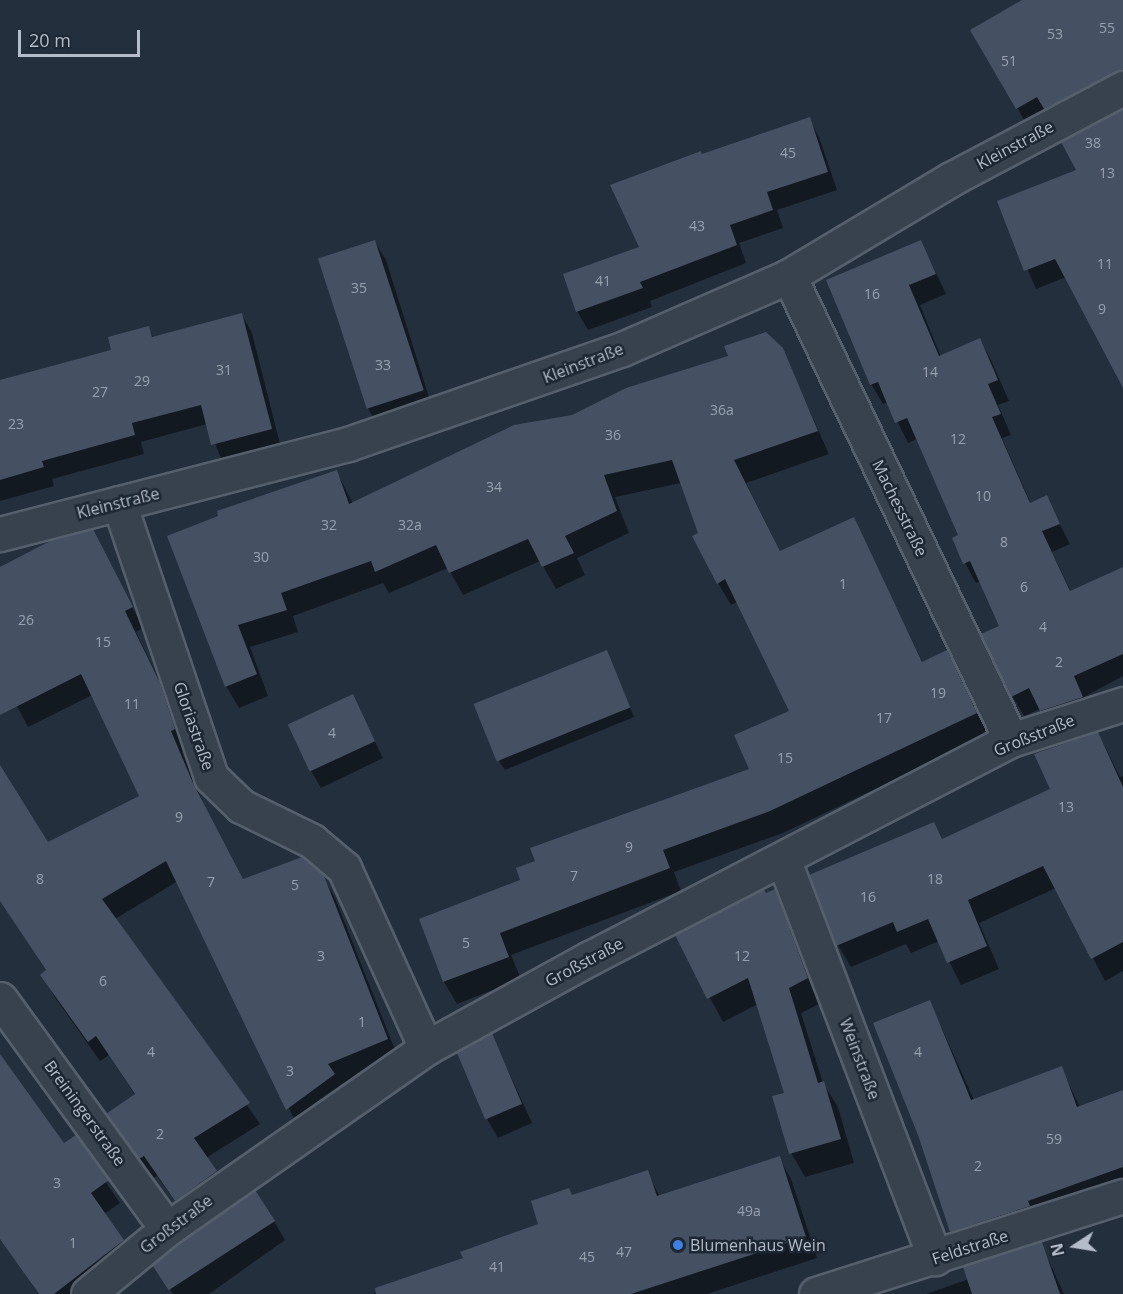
<!DOCTYPE html>
<html>
<head>
<meta charset="utf-8">
<style>
	body { margin:0 }
	#map { position:relative; width:1123px; height:1294px; overflow:hidden; background:#242f3e; font-family:"Open Sans",sans-serif }
	div>[style] { position:absolute }
	.shadow>* { inset:0; background:#0007 }
	.building>* { inset:0; background:#455162; transform-origin:0 0 }
	.roads { filter:drop-shadow(2px 0 #565f6c) drop-shadow(-2px 0 #565f6c) drop-shadow(0 2px #565f6c) drop-shadow(0 -2px #565f6c) }
	.minor>* { height:33px; margin:-16.5px; padding:0 16.5px; transform-origin:16.5px; border-radius:16.5px; background:#38414e }
	.dots>* { width:16px; height:16px; translate:-50% -50%; box-sizing:border-box; border:3px solid #1d2633; border-radius:50% }
	span { translate:-50% -50%; white-space:nowrap; text-align:center; line-height:1.15; -webkit-text-stroke:5px #1d2633; paint-order:stroke }
	.number-label { font-size:14px; color:#98a1af }
	.number-label span { -webkit-text-stroke-width:0 }
	.street-label { font-size:16px; color:#b4bcc9 }
	.poi-label { font-size:16px; color:#b4bcc9 }
	.left { translate:0 -50%; text-align:left }
	.north { position:absolute; left:1045px; top:1216px; width:60px; height:60px; -webkit-text-stroke:4px #1d2633; paint-order:stroke; rotate:258deg; font-size:16px; font-weight:700; line-height:24px; text-align:center; color:#b4bcc9 }
	.north::after { content:''; display:block; margin:auto; width:21px; height:27px; background:#b4bcc9; clip-path:polygon(50% 0,100% 100%,50% 72%,0 100%) }
	.scale { position:absolute; left:18px; top:30px; width:122px; height:27px; box-sizing:border-box; border:3px solid #b4bcc9; border-top:0; padding-left:8px; font-size:18px; line-height:21px; white-space:nowrap; color:#b4bcc9; -webkit-text-stroke:4px #1d2633; paint-order:stroke }
</style>
</head>
<body>
<div id="map">
	<div class="shadow">
		<i style="clip-path:polygon(1025px 0,1123px 0,1123px 76px,1030px 130px,972px 30px)"></i>
		<i style="clip-path:polygon(809px 119px,819px 137px,837px 190px,777px 210px,783px 228px,739px 243px,746px 263px,650px 301px,652px 307px,588px 330px,577px 311px,641px 248px)"></i>
		<i style="clip-path:polygon(1123px 120px,1123px 376px,1066px 277px,1036px 289px,999px 202px,1078px 170px)"></i>
		<i style="clip-path:polygon(375px 242px,386px 260px,433px 410px,377px 424px,366px 405px)"></i>
		<i style="clip-path:polygon(921px 242px,946px 294px,920px 305px,941px 357px,980px 340px,991px 360px,1009px 401px,998px 405px,1011px 435px,1002px 438px,1031px 504px,1046px 497px,1070px 544px,1052px 552px,1071px 592px,1123px 569px,1123px 676px,1084px 697px,1093px 718px,1053px 731px,1040px 709px,1024px 716px,1012px 696px,1001px 627px,981px 581px,976px 583px,965px 563px,960px 536px,917px 439px,908px 443px,888px 402px,883px 404px,871px 384px)"></i>
		<i style="clip-path:polygon(242px 315px,252px 333px,281px 448px,223px 463px,207px 424px,141px 442px,144px 454px,52px 479px,54px 486px,0 501px,0 382px,113px 351px,148px 328px,154px 338px)"></i>
		<i style="clip-path:polygon(782px 349px,829px 454px,746px 483px,781px 553px,853px 519px,923px 663px,947px 652px,988px 735px,783px 833px,674px 872px,681px 891px,511px 955px,521px 979px,457px 1004px,444px 982px,421px 920px,522px 880px,751px 770px,791px 711px,738px 602px,731px 605px,718px 583px,681px 483px,615px 497px,629px 533px,577px 558px,585px 575px,556px 589px,540px 561px,463px 595px,448px 568px,389px 593px,383px 583px,293px 616px,298px 632px,250px 647px,268px 696px,239px 708px,226px 686px,169px 537px,337px 472px,353px 504px,572px 417px)"></i>
		<i style="clip-path:polygon(104px 552px,143px 628px,136px 632px,171px 705px,186px 750px,182px 752px,204px 805px,243px 880px,323px 877px,335px 898px,399px 1060px,340px 1085px,345px 1095px,299px 1129px,178px 881px,115px 919px,260px 1124px,206px 1158px,227px 1193px,188px 1220px,157px 1176px,152px 1179px,108px 1114px,135px 1095px,109px 1055px,100px 1061px,54px 996px,42px 975px,47px 972px,0 900px,0 788px,48px 844px,141px 797px,92px 695px,28px 727px,0 674px,0 569px)"></i>
		<i style="clip-path:polygon(606px 652px,634px 717px,505px 770px,499px 761px)"></i>
		<i style="clip-path:polygon(352px 696px,383px 758px,321px 788px,311px 771px)"></i>
		<i style="clip-path:polygon(1098px 733px,1120px 777px,1123px 776px,1123px 971px,1105px 981px,1056px 888px,979px 923px,999px 969px,961px 985px,939px 941px,911px 953px,906px 944px,851px 967px,838px 945px,934px 824px,943px 840px,1052px 790px)"></i>
		<i style="clip-path:polygon(774px 891px,788px 915px,821px 1003px,801px 1013px,823px 1083px,838px 1107px,854px 1163px,805px 1177px,791px 1153px,786px 1094px,758px 1004px,723px 1022px,677px 936px)"></i>
		<i style="clip-path:polygon(930px 1002px,974px 1100px,1061px 1068px,1080px 1107px,1123px 1092px,1123px 1196px,964px 1253px,951px 1231px)"></i>
		<i style="clip-path:polygon(492px 1035px,532px 1123px,498px 1138px,487px 1119px)"></i>
		<i style="clip-path:polygon(0 1056px,64px 1145px,75px 1137px,120px 1203px,104px 1214px,136px 1263px,95px 1294px,38px 1294px,11px 1252px,0 1219px)"></i>
		<i style="clip-path:polygon(779px 1158px,791px 1179px,817px 1258px,707px 1294px,373px 1294px,465px 1259px,540px 1225px,572px 1196px,647px 1172px,660px 1197px)"></i>
		<i style="clip-path:polygon(274px 1221px,285px 1240px,209px 1294px,173px 1294px,155px 1265px)"></i>
		<i style="clip-path:polygon(1041px 1243px,1064px 1294px,926px 1294px,969px 1279px)"></i>
	</div>
	<div class="building">
		<i style="clip-path:polygon(1022px 0,1123px 0,1123px 69px,1044px 109px,1037px 97px,1016px 109px,970px 30px)"></i>
		<i style="clip-path:polygon(1123px 109px,1123px 388px,1055px 259px,1024px 271px,997px 201px,1076px 170px,1061px 142px)"></i>
		<i style="clip-path:polygon(810px 117px,828px 172px,767px 192px,773px 210px,730px 225px,737px 245px,640px 282px,643px 288px,576px 312px,563px 274px,639px 247px,610px 185px,701px 151px,702px 154px)"></i>
		<i style="left:375px;top:240px;width:158px;height:60px;rotate:72deg"></i>
		<i style="clip-path:polygon(921px 240px,936px 274px,909px 285px,939px 356px,980px 338px,998px 380px,988px 384px,1001px 414px,992px 417px,1030px 503px,1047px 495px,1060px 524px,1042px 531px,1070px 591px,1123px 567px,1123px 654px,1074px 676px,1083px 697px,1040px 711px,1029px 688px,1011px 697px,981px 634px,999px 626px,970px 561px,963px 564px,952px 538px,958px 535px,907px 418px,895px 423px,878px 382px,870px 385px,826px 280px)"></i>
		<i style="clip-path:polygon(242px 313px,272px 429px,211px 445px,201px 405px,132px 423px,135px 435px,42px 461px,44px 467px,0 480px,0 380px,111px 350px,108px 337px,149px 326px,152px 337px)"></i>
		<i style="clip-path:polygon(766px 332px,783px 348px,818px 431px,734px 460px,780px 551px,854px 517px,922px 662px,947px 650px,977px 713px,770px 811px,663px 850px,670px 868px,500px 933px,509px 957px,443px 982px,419px 919px,520px 880px,516px 868px,535px 861px,530px 848px,749px 769px,734px 735px,789px 711px,725px 579px,717px 584px,692px 536px,698px 533px,672px 460px,604px 475px,617px 511px,565px 536px,574px 553px,542px 567px,528px 539px,449px 573px,436px 545px,375px 572px,371px 561px,281px 593px,287px 610px,238px 625px,257px 674px,225px 687px,167px 536px,218px 516px,217px 511px,337px 470px,349px 504px,514px 425px,572px 415px,626px 388px,728px 356px,724px 346px)"></i>
		<i style="clip-path:polygon(93px 529px,133px 607px,125px 611px,160px 683px,175px 729px,171px 731px,193px 783px,243px 879px,302px 857px,324px 876px,388px 1039px,328px 1064px,335px 1074px,286px 1110px,166px 861px,102px 899px,250px 1103px,194px 1138px,217px 1171px,175px 1201px,144px 1156px,139px 1159px,106px 1114px,135px 1094px,96px 1036px,88px 1042px,40px 975px,46px 970px,0 901px,0 765px,48px 842px,139px 796px,81px 674px,0 715px,0 567px,54px 539px)"></i>
		<i style="left:607px;top:650px;width:62px;height:144px;rotate:68deg"></i>
		<i style="left:353px;top:694px;width:52px;height:72px;rotate:65deg"></i>
		<i style="clip-path:polygon(1098px 732px,1123px 787px,1123px 942px,1091px 959px,1043px 866px,968px 900px,987px 946px,947px 963px,928px 919px,897px 932px,893px 922px,836px 946px,809px 875px,934px 822px,942px 839px,1050px 789px,1034px 754px)"></i>
		<i style="clip-path:polygon(764px 889px,766px 893px,775px 889px,808px 978px,789px 988px,818px 1083px,824px 1081px,841px 1139px,789px 1154px,772px 1096px,784px 1093px,748px 978px,707px 999px,675px 935px)"></i>
		<i style="clip-path:polygon(930px 1000px,971px 1100px,1062px 1066px,1077px 1107px,1123px 1090px,1123px 1167px,1028px 1201px,1030px 1206px,950px 1232px,918px 1135px,873px 1023px)"></i>
		<i style="left:492px;top:1033px;width:77px;height:40px;rotate:67deg"></i>
		<i style="clip-path:polygon(0 1054px,64px 1143px,76px 1135px,109px 1180px,91px 1193px,124px 1240px,54px 1294px,39px 1294px,0 1239px)"></i>
		<i style="clip-path:polygon(780px 1156px,806px 1237px,631px 1294px,376px 1294px,375px 1288px,463px 1258px,460px 1252px,538px 1224px,531px 1201px,569px 1188px,572px 1195px,648px 1170px,657px 1196px)"></i>
		<i style="left:255px;top:1190px;width:37px;height:127px;rotate:57deg"></i>
		<i style="clip-path:polygon(1042px 1242px,1060px 1294px,972px 1294px,963px 1267px)"></i>
	</div>
	<div class="roads">
		<div class="minor">
			<i style="left:789px;top:276px;width:514px;rotate:64.43deg"></i>
			<i style="left:119px;top:503px;width:289px;rotate:71.4deg"></i>
			<i style="left:211px;top:777px;width:42px;rotate:44deg"></i>
			<i style="left:241px;top:806px;width:79px;rotate:26.2deg"></i>
			<i style="left:312px;top:841px;width:42px;rotate:40.2deg"></i>
			<i style="left:344px;top:868px;width:198px;rotate:65.5deg"></i>
			<i style="left:0;top:534px;width:359px;rotate:-14.5deg"></i>
			<i style="left:348px;top:444px;width:290px;rotate:-19.1deg"></i>
			<i style="left:622px;top:349px;width:182px;rotate:-23.6deg"></i>
			<i style="left:789px;top:276px;width:189px;rotate:-30.9deg"></i>
			<i style="left:951px;top:179px;width:195px;rotate:-27.9deg"></i>
			<i style="left:784px;top:861px;width:425px;rotate:69.2deg"></i>
			<i style="left:0;top:999px;width:284px;rotate:54deg"></i>
			<i style="left:88px;top:1294px;width:102px;rotate:-39.4deg"></i>
			<i style="left:167px;top:1229px;width:316px;rotate:-34.9deg"></i>
			<i style="left:426px;top:1048px;width:187px;rotate:-28.8deg"></i>
			<i style="left:590px;top:958px;width:474px;rotate:-27.4deg"></i>
			<i style="left:1011px;top:740px;width:118px;rotate:-17.8deg"></i>
			<i style="left:816px;top:1294px;width:322px;rotate:-17.7deg"></i>
		</div>
	</div>
	<div class="dots">
		<i style="left:678px;top:1245px;background:#3f7fe0"></i>
	</div>
	<div class="number-label">
		<span style="left:1107px;top:28px">55</span>
		<span style="left:1055px;top:34px">53</span>
		<span style="left:1009px;top:61px">51</span>
		<span style="left:1093px;top:143px">38</span>
		<span style="left:788px;top:153px">45</span>
		<span style="left:1107px;top:173px">13</span>
		<span style="left:697px;top:226px">43</span>
		<span style="left:1105px;top:264px">11</span>
		<span style="left:603px;top:281px">41</span>
		<span style="left:359px;top:288px">35</span>
		<span style="left:872px;top:294px">16</span>
		<span style="left:1102px;top:309px">9</span>
		<span style="left:383px;top:365px">33</span>
		<span style="left:224px;top:370px">31</span>
		<span style="left:930px;top:372px">14</span>
		<span style="left:142px;top:381px">29</span>
		<span style="left:100px;top:392px">27</span>
		<span style="left:722px;top:410px">36a</span>
		<span style="left:16px;top:424px">23</span>
		<span style="left:613px;top:435px">36</span>
		<span style="left:958px;top:439px">12</span>
		<span style="left:494px;top:487px">34</span>
		<span style="left:983px;top:496px">10</span>
		<span style="left:329px;top:525px">32</span>
		<span style="left:410px;top:525px">32a</span>
		<span style="left:1004px;top:542px">8</span>
		<span style="left:261px;top:557px">30</span>
		<span style="left:843px;top:584px">1</span>
		<span style="left:1024px;top:587px">6</span>
		<span style="left:26px;top:620px">26</span>
		<span style="left:1043px;top:627px">4</span>
		<span style="left:103px;top:642px">15</span>
		<span style="left:1059px;top:662px">2</span>
		<span style="left:938px;top:693px">19</span>
		<span style="left:132px;top:704px">11</span>
		<span style="left:884px;top:718px">17</span>
		<span style="left:332px;top:733px">4</span>
		<span style="left:785px;top:758px">15</span>
		<span style="left:1066px;top:807px">13</span>
		<span style="left:179px;top:817px">9</span>
		<span style="left:629px;top:847px">9</span>
		<span style="left:574px;top:876px">7</span>
		<span style="left:40px;top:879px">8</span>
		<span style="left:935px;top:879px">18</span>
		<span style="left:211px;top:882px">7</span>
		<span style="left:295px;top:885px">5</span>
		<span style="left:868px;top:897px">16</span>
		<span style="left:466px;top:943px">5</span>
		<span style="left:321px;top:956px">3</span>
		<span style="left:742px;top:956px">12</span>
		<span style="left:103px;top:981px">6</span>
		<span style="left:362px;top:1022px">1</span>
		<span style="left:151px;top:1052px">4</span>
		<span style="left:918px;top:1052px">4</span>
		<span style="left:290px;top:1071px">3</span>
		<span style="left:160px;top:1134px">2</span>
		<span style="left:1054px;top:1139px">59</span>
		<span style="left:978px;top:1166px">2</span>
		<span style="left:57px;top:1183px">3</span>
		<span style="left:749px;top:1211px">49a</span>
		<span style="left:73px;top:1243px">1</span>
		<span style="left:624px;top:1252px">47</span>
		<span style="left:587px;top:1257px">45</span>
		<span style="left:497px;top:1267px">41</span>
	</div>
	<div class="street-label">
		<span style="left:1015px;top:145px;rotate:-28deg">Kleinstraße</span>
		<span style="left:583px;top:363px;rotate:-21deg">Kleinstraße</span>
		<span style="left:118px;top:503px;rotate:-14deg">Kleinstraße</span>
		<span style="left:900px;top:508px;rotate:64deg">Machesstraße</span>
		<span style="left:194px;top:726px;rotate:71deg">Gloriastraße</span>
		<span style="left:1034px;top:735px;rotate:-22deg">Großstraße</span>
		<span style="left:584px;top:962px;rotate:-28deg">Großstraße</span>
		<span style="left:860px;top:1059px;rotate:69deg">Weinstraße</span>
		<span style="left:85px;top:1113px;rotate:54deg">Breiningerstraße</span>
		<span style="left:176px;top:1224px;rotate:-37deg">Großstraße</span>
		<span style="left:970px;top:1247px;rotate:-18deg">Feldstraße</span>
	</div>
	<div class="poi-label">
		<span class="left" style="left:690px;top:1245px">Blumenhaus Wein</span>
	</div>
	<div class="north">N</div>
	<div class="scale">20 m</div>
</div>
</body>
</html>
